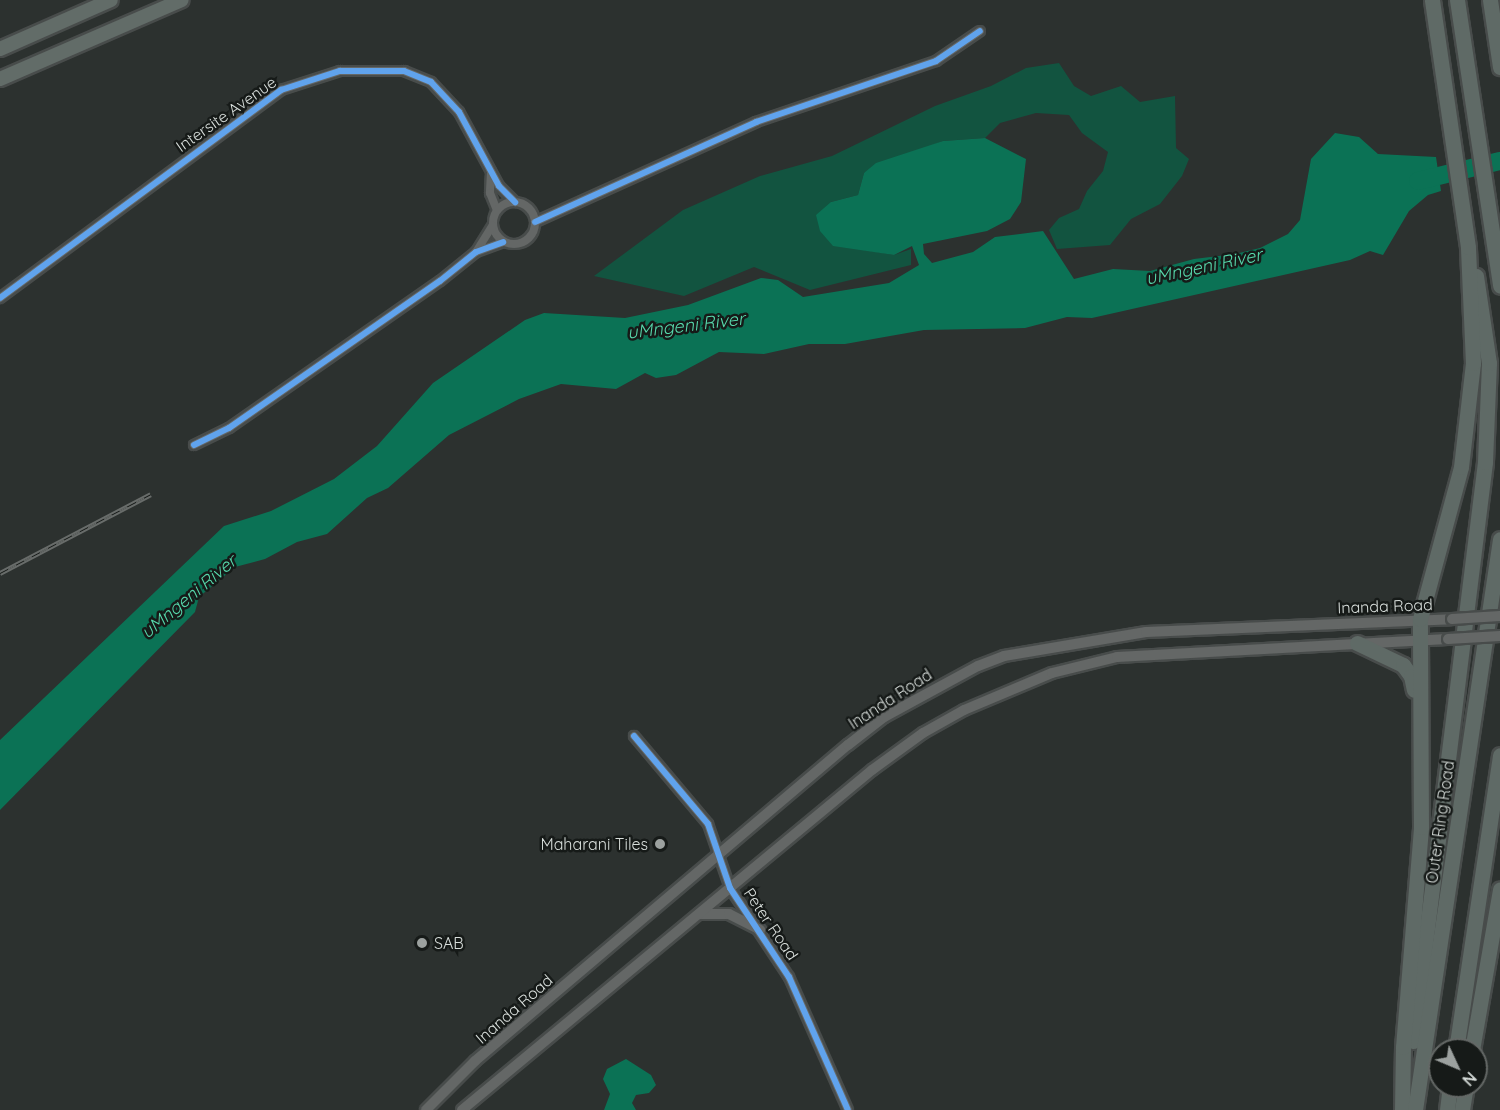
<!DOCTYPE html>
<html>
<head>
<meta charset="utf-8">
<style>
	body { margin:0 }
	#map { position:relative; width:1500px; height:1110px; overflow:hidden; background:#2c312f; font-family:Quicksand,sans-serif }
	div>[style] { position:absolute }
	.green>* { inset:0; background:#125440 }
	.water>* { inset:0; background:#0b7255 }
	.river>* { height:18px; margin:-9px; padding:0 9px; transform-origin:9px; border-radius:9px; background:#0b7255 }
	.roads { filter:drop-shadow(2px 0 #484c4b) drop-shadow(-2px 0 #484c4b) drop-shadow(0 2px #484c4b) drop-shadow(0 -2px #484c4b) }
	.minor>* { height:8px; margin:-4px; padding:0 4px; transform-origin:4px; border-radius:4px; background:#646766 }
	.minor>.ring { margin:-4px; padding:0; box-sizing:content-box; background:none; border:8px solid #646766; border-radius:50% }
	.secondary>* { height:10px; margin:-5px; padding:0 5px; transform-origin:5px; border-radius:5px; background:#646766 }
	.trunk>* { height:14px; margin:-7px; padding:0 7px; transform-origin:7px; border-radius:7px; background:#626c68 }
	.motorway>* { height:15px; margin:-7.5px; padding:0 7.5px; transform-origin:7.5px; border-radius:7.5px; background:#5f6a66 }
	.rail>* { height:5px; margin-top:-2.5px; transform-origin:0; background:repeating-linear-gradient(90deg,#161a18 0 9px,#686c6a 0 18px); box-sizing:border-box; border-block:2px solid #686c6a }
	.bridges { filter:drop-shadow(2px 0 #484c4b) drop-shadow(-2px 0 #484c4b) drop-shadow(0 2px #484c4b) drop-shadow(0 -2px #484c4b) }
	.secondary-bridge>* { height:10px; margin:-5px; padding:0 5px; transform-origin:5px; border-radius:5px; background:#646766 }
	.cycleway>* { height:6px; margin:-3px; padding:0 3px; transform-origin:3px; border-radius:3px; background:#60a3ed }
	.dots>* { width:16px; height:16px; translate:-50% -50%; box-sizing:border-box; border:3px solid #161a18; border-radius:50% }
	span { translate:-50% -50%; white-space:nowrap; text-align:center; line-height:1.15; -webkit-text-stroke:5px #161a18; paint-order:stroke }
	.street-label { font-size:16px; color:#d8dedb }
	.poi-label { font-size:16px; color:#d8dedb }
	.right { translate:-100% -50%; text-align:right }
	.left { translate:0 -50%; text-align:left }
	.water-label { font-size:18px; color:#57d9ac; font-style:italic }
	.north { position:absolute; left:1428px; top:1038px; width:60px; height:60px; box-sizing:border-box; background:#161a18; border:2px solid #646866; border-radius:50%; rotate:134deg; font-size:16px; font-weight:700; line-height:24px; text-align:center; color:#d8dedb }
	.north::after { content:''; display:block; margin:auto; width:21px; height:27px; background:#9ca19f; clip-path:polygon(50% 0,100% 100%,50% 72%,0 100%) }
</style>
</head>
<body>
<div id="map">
	<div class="green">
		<i style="clip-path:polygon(1059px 63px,1074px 86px,1091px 96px,1121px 86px,1140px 102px,1175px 96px,1176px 148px,1189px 159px,1182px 176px,1160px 204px,1131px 219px,1110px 245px,1057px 249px,1049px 230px,1059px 218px,1079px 209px,1087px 191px,1103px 171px,1108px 152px,1082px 133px,1069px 115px,1036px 113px,1000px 123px,985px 138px,943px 141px,864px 173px,858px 195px,831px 202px,865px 250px,894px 255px,911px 249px,911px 265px,810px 290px,754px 267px,684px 296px,594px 276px,683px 210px,760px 176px,832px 156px,935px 106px,991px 86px,1026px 68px)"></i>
	</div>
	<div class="water">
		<i style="clip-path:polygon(1335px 133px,1359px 137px,1378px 154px,1436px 157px,1441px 191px,1428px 195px,1409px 211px,1383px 255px,1370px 251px,1350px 260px,1092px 318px,1067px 317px,1025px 328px,924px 330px,845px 344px,809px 344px,764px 354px,719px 352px,676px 375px,656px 378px,645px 373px,616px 389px,561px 384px,519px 399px,449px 435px,388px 488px,367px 498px,327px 534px,297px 542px,265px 559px,235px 567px,199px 597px,195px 612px,0 810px,0 740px,224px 526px,271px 511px,334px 479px,377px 446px,433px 383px,525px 320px,544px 313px,625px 318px,688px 305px,761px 278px,778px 280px,803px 297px,889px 283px,919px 265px,912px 246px,894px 255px,833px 246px,820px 231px,816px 215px,831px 202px,858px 195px,864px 173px,876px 163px,943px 141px,985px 138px,1026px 159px,1021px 202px,1010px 219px,987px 231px,923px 244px,924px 254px,932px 263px,973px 252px,995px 237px,1043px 231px,1074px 279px,1113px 269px,1150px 271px,1194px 259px,1235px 254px,1260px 248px,1288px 234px,1300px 220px,1311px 159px)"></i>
		<i style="clip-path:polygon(626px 1059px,651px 1075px,656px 1085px,649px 1093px,636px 1095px,632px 1103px,636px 1110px,604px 1110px,610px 1094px,603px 1079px,607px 1069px)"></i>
	</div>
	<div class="river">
		<i style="left:1418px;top:181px;width:84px;rotate:-13.7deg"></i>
	</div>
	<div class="roads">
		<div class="minor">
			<i style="left:491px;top:172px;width:21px;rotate:93deg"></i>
			<i style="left:490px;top:193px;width:18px;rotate:68deg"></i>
			<i class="ring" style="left:493px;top:202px;width:34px;height:34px"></i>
			<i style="left:535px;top:222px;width:243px;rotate:-24.3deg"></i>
			<i style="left:756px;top:122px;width:190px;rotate:-18.7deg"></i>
			<i style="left:936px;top:61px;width:53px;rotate:-34.3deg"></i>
			<i style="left:476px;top:252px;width:31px;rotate:-58deg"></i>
			<i style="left:0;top:298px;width:350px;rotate:-36.5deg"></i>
			<i style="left:281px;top:90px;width:62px;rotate:-17.9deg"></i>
			<i style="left:340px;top:71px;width:64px"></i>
			<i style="left:404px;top:71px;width:29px;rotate:22deg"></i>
			<i style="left:431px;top:82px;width:41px;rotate:47deg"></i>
			<i style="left:459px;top:112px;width:84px;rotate:61.6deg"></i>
			<i style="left:499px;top:186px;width:23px;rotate:45deg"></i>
			<i style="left:194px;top:445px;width:39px;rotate:-26deg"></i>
			<i style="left:229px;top:428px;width:257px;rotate:-34.9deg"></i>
			<i style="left:440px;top:281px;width:46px;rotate:-38.9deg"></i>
			<i style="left:476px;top:252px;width:29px;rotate:-20deg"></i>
			<i style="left:634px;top:736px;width:115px;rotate:49.9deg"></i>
			<i style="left:708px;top:824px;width:68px;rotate:71deg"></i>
			<i style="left:730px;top:888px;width:107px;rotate:56.5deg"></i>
			<i style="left:789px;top:977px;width:145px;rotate:66.1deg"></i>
		</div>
		<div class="secondary">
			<i style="left:699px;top:914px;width:30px"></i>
			<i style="left:729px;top:914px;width:35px;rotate:27deg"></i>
			<i style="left:426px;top:1110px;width:69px;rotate:-45deg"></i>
			<i style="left:475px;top:1061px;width:489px;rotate:-40.3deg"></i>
			<i style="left:848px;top:745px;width:46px;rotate:-37.9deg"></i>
			<i style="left:884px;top:717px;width:107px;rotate:-28.5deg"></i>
			<i style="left:978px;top:666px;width:28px;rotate:-21deg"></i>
			<i style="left:1004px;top:656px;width:144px;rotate:-9.6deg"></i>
			<i style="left:1146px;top:632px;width:306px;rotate:-2.4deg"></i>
			<i style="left:462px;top:1110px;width:533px;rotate:-39.67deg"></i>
			<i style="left:872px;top:770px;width:63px;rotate:-36deg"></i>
			<i style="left:923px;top:733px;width:47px;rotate:-29.3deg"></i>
			<i style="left:964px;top:710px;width:95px;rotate:-22.8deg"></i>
			<i style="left:1052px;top:673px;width:67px;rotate:-13.8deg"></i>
			<i style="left:1117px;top:657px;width:331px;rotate:-3.1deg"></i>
		</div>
		<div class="trunk">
			<i style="left:0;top:49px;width:121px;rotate:-23.8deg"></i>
			<i style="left:0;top:79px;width:198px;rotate:-23.5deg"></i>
		</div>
		<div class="motorway">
			<i style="left:1457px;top:0;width:289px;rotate:81.4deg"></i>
			<i style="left:1490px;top:0;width:68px;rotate:81.5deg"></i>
			<i style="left:1357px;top:643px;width:51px;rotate:25.6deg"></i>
			<i style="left:1403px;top:665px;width:14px;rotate:54deg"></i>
			<i style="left:1411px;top:676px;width:14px;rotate:78deg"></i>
			<i style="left:1413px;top:1041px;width:583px;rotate:-82.91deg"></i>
			<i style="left:1485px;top:462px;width:99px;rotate:-87.7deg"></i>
			<i style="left:1489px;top:363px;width:88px;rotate:-98.5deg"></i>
			<i style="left:1456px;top:1050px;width:298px;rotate:-81.5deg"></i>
			<i style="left:1472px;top:1050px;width:163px;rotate:-80.1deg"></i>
			<i style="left:1402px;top:1110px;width:63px;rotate:-89.1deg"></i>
			<i style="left:1403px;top:1047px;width:221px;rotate:-85.3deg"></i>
			<i style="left:1421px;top:827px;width:208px;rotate:-90.3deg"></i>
			<i style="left:1420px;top:619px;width:157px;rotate:-74.9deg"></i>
			<i style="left:1461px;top:467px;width:105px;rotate:-83.4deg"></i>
			<i style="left:1473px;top:363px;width:116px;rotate:-92.5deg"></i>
			<i style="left:1468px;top:247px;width:250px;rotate:-98.3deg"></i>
			<i style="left:1415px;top:1110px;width:577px;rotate:-81.53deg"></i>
			<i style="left:1447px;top:1110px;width:24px;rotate:-83deg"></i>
			<i style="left:1462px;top:1110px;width:24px;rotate:-81deg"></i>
		</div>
	</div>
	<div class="rail">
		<i style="left:0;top:573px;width:170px;rotate:-27.6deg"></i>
	</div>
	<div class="bridges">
		<div class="secondary-bridge">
			<i style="left:1452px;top:619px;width:48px;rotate:-3.6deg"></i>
			<i style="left:1448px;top:639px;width:52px;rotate:-3.3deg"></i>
		</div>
	</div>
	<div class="cycleway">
		<i style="left:535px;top:222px;width:243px;rotate:-24.3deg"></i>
		<i style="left:756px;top:122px;width:190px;rotate:-18.7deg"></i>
		<i style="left:936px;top:61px;width:53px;rotate:-34.3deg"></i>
		<i style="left:0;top:298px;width:350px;rotate:-36.5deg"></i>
		<i style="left:281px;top:90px;width:62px;rotate:-17.9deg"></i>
		<i style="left:340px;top:71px;width:64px"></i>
		<i style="left:404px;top:71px;width:29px;rotate:22deg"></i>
		<i style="left:431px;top:82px;width:41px;rotate:47deg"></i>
		<i style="left:459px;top:112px;width:84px;rotate:61.6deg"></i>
		<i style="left:499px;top:186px;width:23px;rotate:45deg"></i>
		<i style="left:194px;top:445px;width:39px;rotate:-26deg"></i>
		<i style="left:229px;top:428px;width:257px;rotate:-34.9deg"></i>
		<i style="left:440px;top:281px;width:46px;rotate:-38.9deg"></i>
		<i style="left:476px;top:252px;width:29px;rotate:-20deg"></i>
		<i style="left:634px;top:736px;width:115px;rotate:49.9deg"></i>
		<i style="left:708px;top:824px;width:68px;rotate:71deg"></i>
		<i style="left:730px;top:888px;width:107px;rotate:56.5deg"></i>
		<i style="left:789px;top:977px;width:145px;rotate:66.1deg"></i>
	</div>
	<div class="dots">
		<i style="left:660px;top:844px;background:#9ca19f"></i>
		<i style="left:422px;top:943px;background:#9ca19f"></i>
	</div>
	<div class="street-label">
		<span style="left:226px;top:114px;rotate:-35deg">Intersite Avenue</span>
		<span style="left:1385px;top:606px;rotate:-2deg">Inanda Road</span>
		<span style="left:890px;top:699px;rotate:-33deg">Inanda Road</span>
		<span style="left:1440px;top:822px;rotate:-82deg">Outer Ring Road</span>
		<span style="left:771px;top:924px;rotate:56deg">Peter Road</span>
		<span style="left:514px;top:1009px;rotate:-41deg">Inanda Road</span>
	</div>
	<div class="poi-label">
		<span class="right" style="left:648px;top:844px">Maharani Tiles</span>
		<span class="left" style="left:434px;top:943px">SAB</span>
	</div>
	<div class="water-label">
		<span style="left:1204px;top:267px;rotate:-12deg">uMngeni River</span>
		<span style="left:686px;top:326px;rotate:-7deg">uMngeni River</span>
		<span style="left:189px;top:597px;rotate:-40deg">uMngeni River</span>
	</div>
	<div class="north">N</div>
</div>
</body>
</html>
